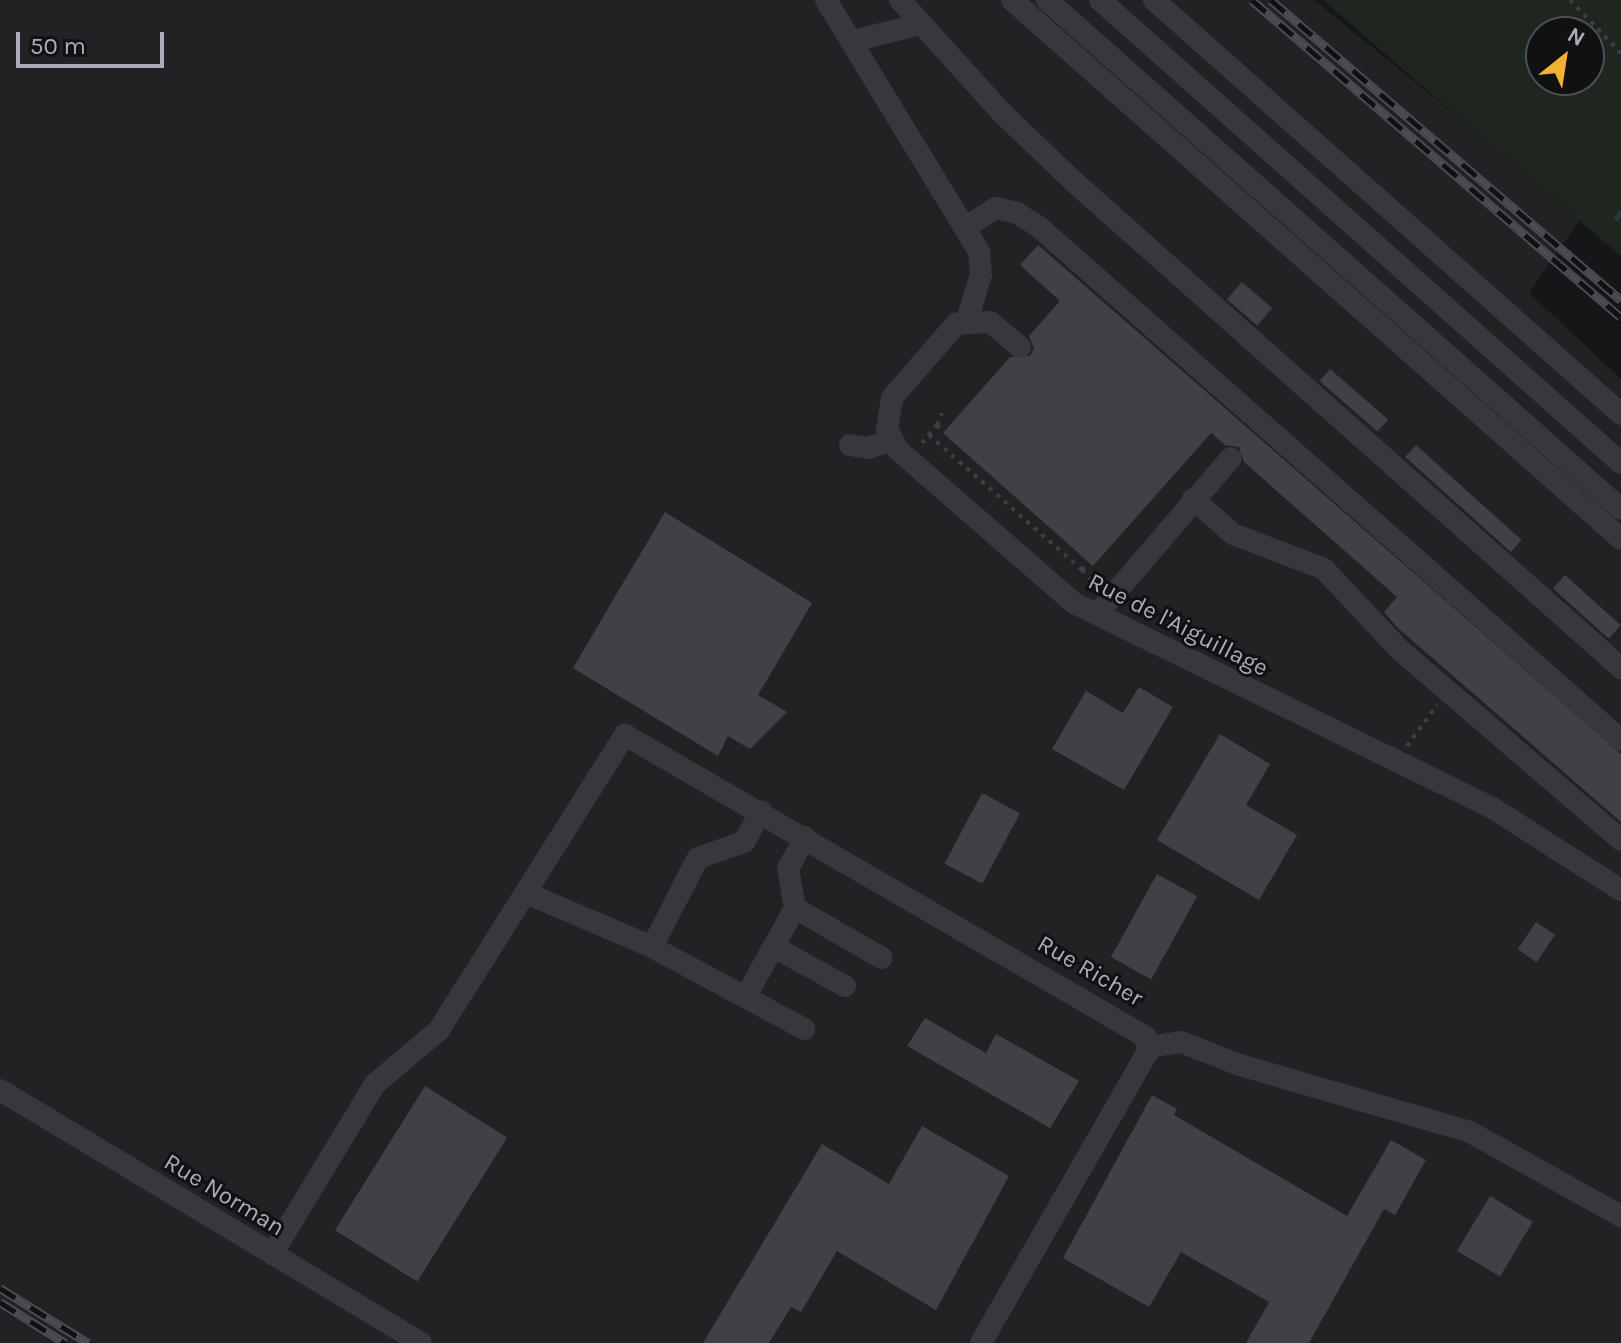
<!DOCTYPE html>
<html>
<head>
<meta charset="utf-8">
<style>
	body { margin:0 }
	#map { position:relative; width:1621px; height:1343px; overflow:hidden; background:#161618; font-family:Karla,sans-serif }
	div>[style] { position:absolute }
	.built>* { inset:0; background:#222225 }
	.green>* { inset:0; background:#1e261f }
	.stream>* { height:6px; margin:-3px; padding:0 3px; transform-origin:3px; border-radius:3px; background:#2c353c }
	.building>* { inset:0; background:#404145; transform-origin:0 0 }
	.path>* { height:4px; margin-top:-2px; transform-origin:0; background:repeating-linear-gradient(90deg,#3d3f44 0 4px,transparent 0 10px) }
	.minor>* { height:22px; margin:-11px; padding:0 11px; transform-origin:11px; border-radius:11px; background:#37383d }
	.rail>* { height:9px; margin-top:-4.5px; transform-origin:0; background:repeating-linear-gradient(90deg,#111113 0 18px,#4a4c52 0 36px); box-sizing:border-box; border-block:2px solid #4a4c52 }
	span { translate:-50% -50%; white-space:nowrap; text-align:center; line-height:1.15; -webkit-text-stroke:6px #111113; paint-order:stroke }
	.street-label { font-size:24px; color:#a8adb8 }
	.north { position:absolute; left:1525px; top:16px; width:80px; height:80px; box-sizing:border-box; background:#111113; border:2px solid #4d4f55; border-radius:50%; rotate:30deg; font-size:22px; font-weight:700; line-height:32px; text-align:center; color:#a8adb8 }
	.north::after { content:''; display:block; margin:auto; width:28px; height:36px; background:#f2b134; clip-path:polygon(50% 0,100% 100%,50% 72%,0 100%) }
	.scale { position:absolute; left:16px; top:32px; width:148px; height:36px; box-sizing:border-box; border:4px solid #a8adb8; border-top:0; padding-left:10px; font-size:24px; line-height:28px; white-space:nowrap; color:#a8adb8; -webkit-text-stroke:6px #111113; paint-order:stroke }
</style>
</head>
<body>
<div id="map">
	<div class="built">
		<i style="clip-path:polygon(0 0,1314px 0,1457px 116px,1579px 221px,1529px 293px,1621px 379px,1621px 1343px,0 1343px)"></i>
	</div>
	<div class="green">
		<i style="clip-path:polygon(evenodd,1323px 0,1621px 0,1621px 256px,1457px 116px,1323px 0,1541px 32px,1589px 32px,1589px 80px,1541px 80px,1541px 32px)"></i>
	</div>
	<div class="stream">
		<i style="left:1617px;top:218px;width:6px;rotate:-51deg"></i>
	</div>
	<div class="building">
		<i style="clip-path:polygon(1038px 245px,1621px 754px,1621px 822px,1398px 628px,1384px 612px,1397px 597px,1244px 462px,1239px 447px,1225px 445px,1211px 433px,1093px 566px,943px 433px,1010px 357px,1030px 356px,1034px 349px,1029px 336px,1060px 301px,1020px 265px)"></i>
		<i style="left:1242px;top:282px;width:40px;height:23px;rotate:41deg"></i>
		<i style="left:1330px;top:369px;width:77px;height:16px;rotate:41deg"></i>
		<i style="left:1416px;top:445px;width:142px;height:16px;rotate:42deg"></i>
		<i style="clip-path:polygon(665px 512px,812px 603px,758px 695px,787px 712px,750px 749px,728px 736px,718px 756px,573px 668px)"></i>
		<i style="left:1565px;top:575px;width:75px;height:18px;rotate:42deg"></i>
		<i style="clip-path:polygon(1139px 687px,1173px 707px,1124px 790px,1052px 749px,1086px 691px,1123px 713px)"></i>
		<i style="clip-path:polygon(1220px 734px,1270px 764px,1246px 805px,1297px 835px,1259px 900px,1157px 840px)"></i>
		<i style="left:982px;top:793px;width:43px;height:80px;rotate:28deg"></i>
		<i style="left:1157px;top:874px;width:46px;height:95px;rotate:29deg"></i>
		<i style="left:1536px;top:922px;width:23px;height:33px;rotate:34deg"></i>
		<i style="clip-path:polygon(925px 1018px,986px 1053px,996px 1034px,1079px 1081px,1050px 1128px,907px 1046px)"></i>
		<i style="left:425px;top:1086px;width:97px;height:170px;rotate:32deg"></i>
		<i style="clip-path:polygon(1152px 1095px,1177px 1109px,1174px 1115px,1347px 1216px,1391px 1140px,1426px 1160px,1395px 1215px,1384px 1209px,1309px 1343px,1246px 1343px,1269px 1302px,1181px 1252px,1149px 1307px,1063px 1258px)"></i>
		<i style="clip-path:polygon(922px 1126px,1009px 1176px,936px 1310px,837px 1251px,801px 1312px,791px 1307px,769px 1343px,703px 1343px,822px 1144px,889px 1184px)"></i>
		<i style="left:1490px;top:1196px;width:50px;height:64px;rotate:31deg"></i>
	</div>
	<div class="path">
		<i style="left:1570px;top:0;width:74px;rotate:46.1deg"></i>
		<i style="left:937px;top:425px;width:13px;rotate:-67deg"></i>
		<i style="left:929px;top:435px;width:204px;rotate:41.4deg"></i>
		<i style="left:1082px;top:570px;width:11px;rotate:-49deg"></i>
		<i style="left:922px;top:443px;width:23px;rotate:-50deg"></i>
		<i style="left:937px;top:425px;width:11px;rotate:41deg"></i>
		<i style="left:1082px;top:570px;width:22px;rotate:47deg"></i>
		<i style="left:1407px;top:746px;width:51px;rotate:-53.8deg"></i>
	</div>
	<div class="minor">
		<i style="left:826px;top:0;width:295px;rotate:58.7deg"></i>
		<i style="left:979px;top:252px;width:23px;rotate:85deg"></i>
		<i style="left:981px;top:275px;width:47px;rotate:107.3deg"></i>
		<i style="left:900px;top:0;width:152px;rotate:47.9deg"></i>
		<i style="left:1002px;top:113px;width:97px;rotate:43.7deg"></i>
		<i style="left:1072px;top:180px;width:735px;rotate:41.63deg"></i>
		<i style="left:1012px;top:0;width:813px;rotate:41.51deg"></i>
		<i style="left:1047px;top:0;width:767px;rotate:41.57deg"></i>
		<i style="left:1100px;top:0;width:697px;rotate:41.63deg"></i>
		<i style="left:1154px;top:0;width:624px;rotate:41.56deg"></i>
		<i style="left:853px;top:41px;width:69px;rotate:-14.2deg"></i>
		<i style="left:965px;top:228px;width:37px;rotate:-33deg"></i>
		<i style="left:996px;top:208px;width:22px;rotate:13deg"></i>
		<i style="left:1017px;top:213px;width:26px;rotate:32deg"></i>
		<i style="left:1039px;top:227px;width:776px;rotate:41.39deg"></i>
		<i style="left:1020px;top:347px;width:39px;rotate:-140deg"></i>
		<i style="left:990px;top:322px;width:34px;rotate:177deg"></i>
		<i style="left:956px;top:324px;width:98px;rotate:130.9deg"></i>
		<i style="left:892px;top:398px;width:31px;rotate:99deg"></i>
		<i style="left:887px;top:429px;width:24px;rotate:62deg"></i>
		<i style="left:898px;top:450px;width:233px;rotate:41deg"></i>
		<i style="left:1074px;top:603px;width:464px;rotate:26.1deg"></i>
		<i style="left:1491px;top:807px;width:154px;rotate:32.6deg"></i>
		<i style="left:850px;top:445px;width:18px;rotate:9deg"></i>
		<i style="left:868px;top:448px;width:24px;rotate:-19deg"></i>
		<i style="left:1193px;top:499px;width:53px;rotate:41.2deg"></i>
		<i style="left:1233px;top:534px;width:97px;rotate:21deg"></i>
		<i style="left:1324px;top:569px;width:111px;rotate:46.8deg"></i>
		<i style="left:1400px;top:650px;width:291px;rotate:40.7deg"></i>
		<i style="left:1098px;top:613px;width:204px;rotate:-49.4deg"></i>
		<i style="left:526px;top:893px;width:137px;rotate:23.2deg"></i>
		<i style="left:652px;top:947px;width:173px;rotate:28.3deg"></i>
		<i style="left:795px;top:908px;width:40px;rotate:-100deg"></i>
		<i style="left:788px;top:869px;width:36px;rotate:-62deg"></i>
		<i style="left:652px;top:947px;width:100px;rotate:-62.7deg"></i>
		<i style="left:698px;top:858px;width:49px;rotate:-19.2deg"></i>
		<i style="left:744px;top:842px;width:35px;rotate:-61deg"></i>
		<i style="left:774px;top:947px;width:81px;rotate:28.8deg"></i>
		<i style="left:746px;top:996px;width:101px;rotate:-60.9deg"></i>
		<i style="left:795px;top:908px;width:100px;rotate:29.9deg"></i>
		<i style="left:1149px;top:1047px;width:32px;rotate:-9deg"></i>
		<i style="left:1181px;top:1042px;width:63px;rotate:21.3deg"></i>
		<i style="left:1240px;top:1065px;width:240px;rotate:16.2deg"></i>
		<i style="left:1470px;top:1132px;width:173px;rotate:29.1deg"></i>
		<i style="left:0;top:1090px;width:491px;rotate:31deg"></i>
		<i style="left:272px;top:1254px;width:199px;rotate:-58.8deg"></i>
		<i style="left:375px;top:1084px;width:84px;rotate:-40.2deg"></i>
		<i style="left:439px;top:1030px;width:349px;rotate:-57.8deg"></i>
		<i style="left:625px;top:735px;width:602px;rotate:30.1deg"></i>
		<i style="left:1146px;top:1037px;width:16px;rotate:86deg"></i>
		<i style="left:1147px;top:1053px;width:334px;rotate:119.8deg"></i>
	</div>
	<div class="rail">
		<i style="left:1252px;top:0;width:486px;rotate:40.7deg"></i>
		<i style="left:1271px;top:0;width:461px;rotate:40.6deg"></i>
		<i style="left:0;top:1288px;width:104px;rotate:32deg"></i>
		<i style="left:0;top:1302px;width:77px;rotate:32.2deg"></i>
	</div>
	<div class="street-label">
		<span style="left:1178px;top:625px;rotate:27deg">Rue de l'Aiguillage</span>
		<span style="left:1090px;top:971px;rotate:30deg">Rue Richer</span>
		<span style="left:224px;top:1195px;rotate:31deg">Rue Norman</span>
	</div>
	<div class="north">N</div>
	<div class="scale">50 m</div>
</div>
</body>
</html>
